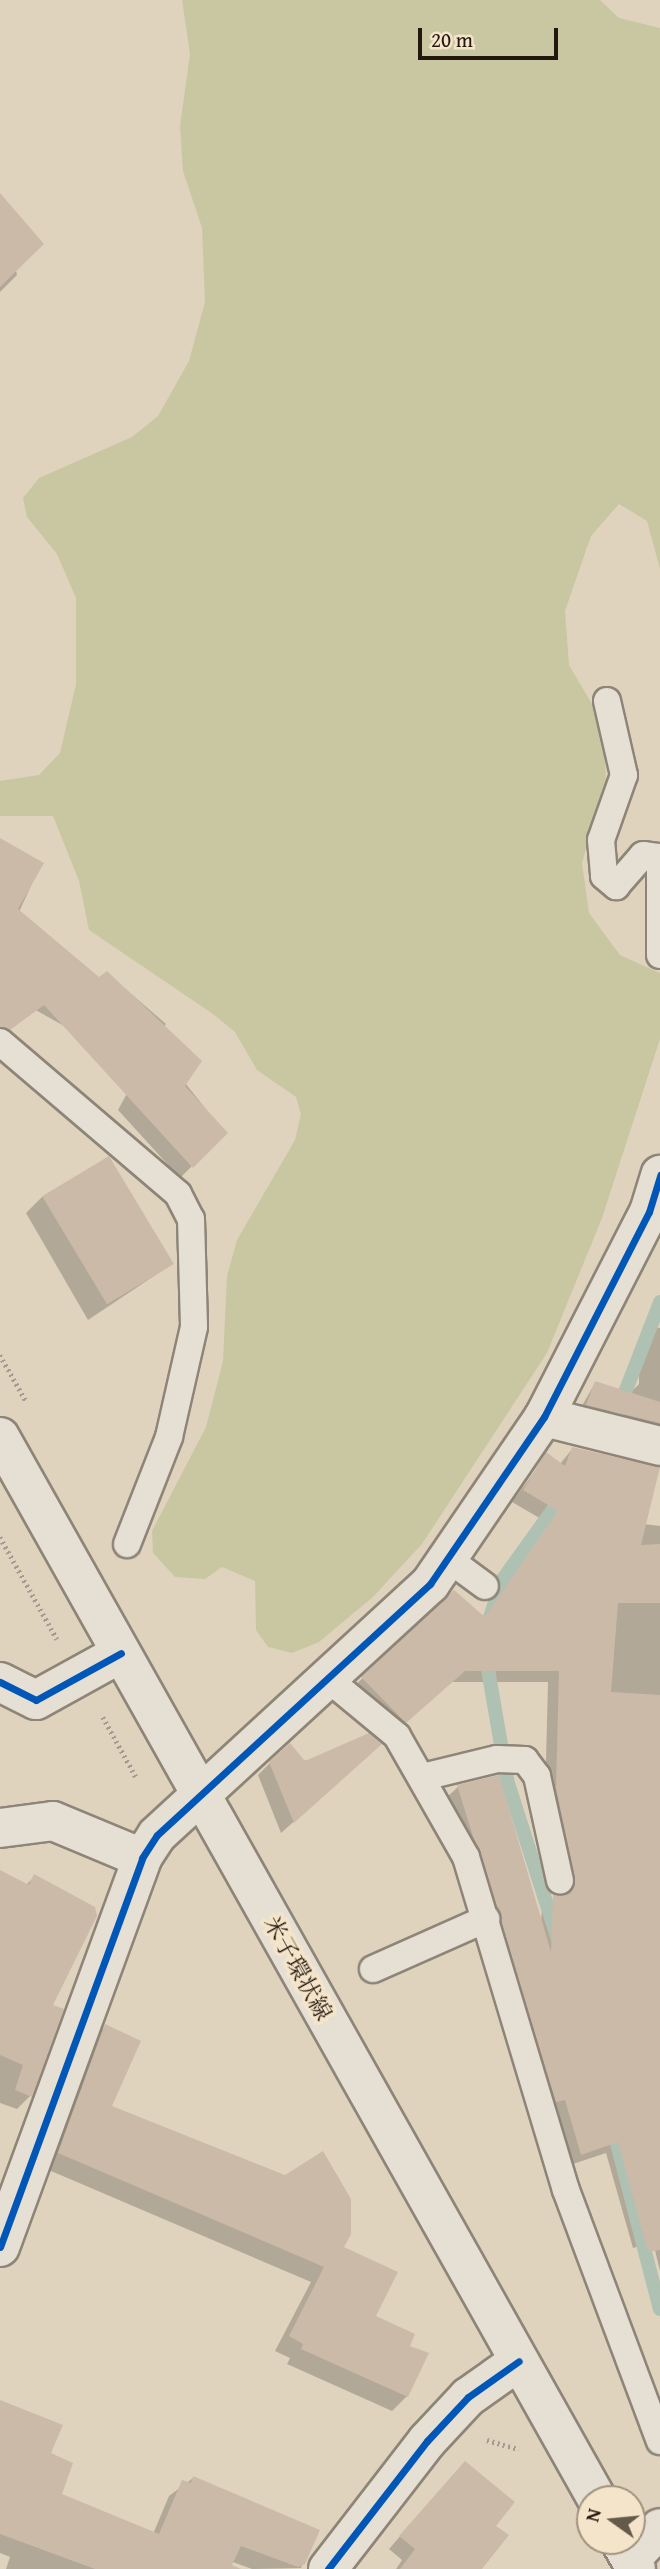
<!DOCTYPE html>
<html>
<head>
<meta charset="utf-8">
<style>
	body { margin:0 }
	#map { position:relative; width:660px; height:2569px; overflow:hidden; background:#dfd3bd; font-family:"Gentium Book Plus","Noto Serif JP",serif }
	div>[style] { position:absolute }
	.green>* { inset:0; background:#c9c7a2 }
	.shadow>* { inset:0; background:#0003 }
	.stream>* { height:14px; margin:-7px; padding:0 7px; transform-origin:7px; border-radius:7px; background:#aec1b2 }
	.building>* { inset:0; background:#ccbaa9; transform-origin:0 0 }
	.path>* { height:4.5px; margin-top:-2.25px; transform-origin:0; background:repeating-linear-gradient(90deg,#a19b92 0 2px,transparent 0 5.5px) }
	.roads { filter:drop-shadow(2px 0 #8e8578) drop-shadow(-2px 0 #8e8578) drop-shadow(0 2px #8e8578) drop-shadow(0 -2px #8e8578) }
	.service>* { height:26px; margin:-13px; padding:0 13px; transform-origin:13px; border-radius:13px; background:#e5dfd4 }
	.minor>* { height:38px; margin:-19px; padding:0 19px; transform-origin:19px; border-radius:19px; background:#e5dfd4 }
	.secondary>* { height:38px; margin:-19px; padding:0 19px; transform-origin:19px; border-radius:19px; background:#e5dfd4 }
	.cycleway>* { height:7px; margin:-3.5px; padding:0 3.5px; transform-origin:3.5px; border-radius:3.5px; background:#0057b8 }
	span { translate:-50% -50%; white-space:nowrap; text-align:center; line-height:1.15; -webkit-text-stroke:7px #f4e5ca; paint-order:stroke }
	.street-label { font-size:23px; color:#24170e }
	.north { position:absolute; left:576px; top:2485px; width:70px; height:70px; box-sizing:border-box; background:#f4e5ca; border:2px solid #a1937f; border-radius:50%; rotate:285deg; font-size:19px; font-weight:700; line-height:28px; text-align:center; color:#24170e }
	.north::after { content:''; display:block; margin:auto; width:24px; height:32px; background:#65594b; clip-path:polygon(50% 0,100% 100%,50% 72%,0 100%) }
	.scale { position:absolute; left:418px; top:28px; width:140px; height:32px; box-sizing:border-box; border:4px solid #24170e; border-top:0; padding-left:9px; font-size:21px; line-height:24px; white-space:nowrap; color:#24170e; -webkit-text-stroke:5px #f4e5ca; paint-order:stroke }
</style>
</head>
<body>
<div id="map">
	<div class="green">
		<i style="clip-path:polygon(182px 0,600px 0,619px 18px,660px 28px,660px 569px,647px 521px,619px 504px,591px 536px,565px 611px,569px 665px,592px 704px,605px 759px,606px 780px,582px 863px,589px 913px,620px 955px,660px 973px,660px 1039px,602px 1218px,547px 1353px,422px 1544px,373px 1597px,319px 1642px,292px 1653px,268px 1647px,256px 1630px,255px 1581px,222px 1567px,205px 1579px,175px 1577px,153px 1553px,152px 1531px,206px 1427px,223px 1361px,227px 1276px,237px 1240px,295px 1140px,301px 1114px,296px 1097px,257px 1070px,235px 1032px,213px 1014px,89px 930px,79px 881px,53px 816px,0 816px,0 781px,39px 775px,60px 753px,76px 684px,76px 598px,57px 554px,27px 517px,23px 498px,39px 478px,132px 437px,158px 416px,189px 361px,205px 302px,202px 228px,183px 171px,180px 126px,190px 54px)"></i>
	</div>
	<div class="shadow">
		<i style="clip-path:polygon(0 196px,17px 275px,0 292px)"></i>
		<i style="clip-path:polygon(0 840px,41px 864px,19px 912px,99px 980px,107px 973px,166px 1024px,130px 1063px,0 990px)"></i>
		<i style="clip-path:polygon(154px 1044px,225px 1133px,180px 1178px,118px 1110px)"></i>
		<i style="clip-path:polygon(43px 1196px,172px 1264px,88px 1320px,26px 1213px)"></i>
		<i style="clip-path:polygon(652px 1327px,660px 1328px,660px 1445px,575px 1418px,595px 1383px,629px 1394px,639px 1384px,639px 1340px)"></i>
		<i style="clip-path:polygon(573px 1448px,644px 1524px,660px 1526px,660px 2271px,653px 2242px,633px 2248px,606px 2153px,570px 2165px,446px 1798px,458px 1787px,541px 1922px,542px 1908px,565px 1891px,545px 1801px,548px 1682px,451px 1682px,394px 1733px,350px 1690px,454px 1592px,483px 1617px,548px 1523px,512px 1502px,547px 1455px,560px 1464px)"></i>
		<i style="clip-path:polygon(368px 1756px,281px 1833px,258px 1775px,270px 1763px)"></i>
		<i style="clip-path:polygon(34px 1877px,51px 2006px,30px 2096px,17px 2109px,0 2103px,0 1890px,21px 1890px)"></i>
		<i style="clip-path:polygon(105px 2027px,110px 2107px,342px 2248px,373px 2317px,407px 2347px,407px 2396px,392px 2411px,287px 2364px,290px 2358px,275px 2351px,311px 2282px,44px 2168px,90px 2041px)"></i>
		<i style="clip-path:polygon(0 2402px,49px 2454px,60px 2495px,153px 2534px,169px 2496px,193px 2478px,318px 2531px,301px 2568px,252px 2569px,230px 2561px,226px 2569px,6px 2569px,10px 2557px,0 2553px)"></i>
		<i style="clip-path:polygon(453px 2475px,494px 2526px,480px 2569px,396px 2569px,402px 2560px,389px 2549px)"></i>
	</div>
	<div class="stream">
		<i style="left:612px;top:1426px;width:133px;rotate:-68.8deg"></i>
		<i style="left:486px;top:1629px;width:53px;rotate:-71.2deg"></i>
		<i style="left:503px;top:1579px;width:105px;rotate:-54.3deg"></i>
		<i style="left:485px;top:1652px;width:130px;rotate:80.2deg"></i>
		<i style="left:507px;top:1780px;width:165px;rotate:72.3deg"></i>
		<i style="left:612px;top:2124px;width:191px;rotate:75.5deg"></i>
	</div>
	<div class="building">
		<i style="clip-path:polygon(0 193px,44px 244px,0 287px)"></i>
		<i style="clip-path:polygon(0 838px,44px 863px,18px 909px,99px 977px,107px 971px,202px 1061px,185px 1086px,228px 1133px,193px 1168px,44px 1005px,10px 1030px,0 1027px)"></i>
		<i style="left:109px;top:1156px;width:126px;height:78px;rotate:59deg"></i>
		<i style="clip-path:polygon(595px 1381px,660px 1402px,660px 1423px,586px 1405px)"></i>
		<i style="clip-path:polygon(572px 1447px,660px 1467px,641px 1545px,660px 1544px,660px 1603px,618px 1603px,611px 1692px,660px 1695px,660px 2250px,648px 2252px,618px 2142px,581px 2155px,565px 2100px,556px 2102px,457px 1785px,499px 1775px,551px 1952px,553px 1895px,570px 1893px,575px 1878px,556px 1788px,559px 1671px,465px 1671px,406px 1723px,361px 1677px,454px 1590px,485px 1617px,558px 1511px,523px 1490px,546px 1452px,565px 1466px)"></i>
		<i style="clip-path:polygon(369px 1733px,382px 1744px,294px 1823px,269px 1762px,290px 1743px,305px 1761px)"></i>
		<i style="clip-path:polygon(0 1870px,29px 1885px,34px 1874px,95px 1907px,97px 1916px,53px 2005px,64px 2009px,32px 2097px,15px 2090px,23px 2065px,0 2055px)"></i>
		<i style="clip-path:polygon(105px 2024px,141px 2041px,112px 2106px,285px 2175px,323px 2151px,351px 2199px,351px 2234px,344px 2247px,398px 2272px,376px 2316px,415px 2334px,410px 2346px,429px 2353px,408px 2397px,301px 2349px,303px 2344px,289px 2336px,324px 2267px,58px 2153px)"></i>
		<i style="clip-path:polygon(0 2400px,63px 2425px,51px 2453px,73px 2463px,62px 2494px,159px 2534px,182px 2480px,191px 2483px,193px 2476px,320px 2530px,305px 2564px,298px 2567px,241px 2546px,232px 2565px,241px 2569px,95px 2569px,0 2534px)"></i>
		<i style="clip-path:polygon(465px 2461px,515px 2502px,496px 2526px,509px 2535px,482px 2569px,400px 2569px,415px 2549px,399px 2536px)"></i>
	</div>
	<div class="path">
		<i style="left:0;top:1355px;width:53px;rotate:60.5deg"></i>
		<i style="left:0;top:1537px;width:117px;rotate:60.8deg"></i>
		<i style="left:103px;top:1717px;width:68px;rotate:61.2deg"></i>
		<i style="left:487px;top:2440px;width:33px;rotate:16deg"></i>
	</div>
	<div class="roads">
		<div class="service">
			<i style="left:607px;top:701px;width:76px;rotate:77.1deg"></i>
			<i style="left:624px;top:775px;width:69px;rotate:109.5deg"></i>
			<i style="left:601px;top:840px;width:36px;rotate:85deg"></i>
			<i style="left:604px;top:876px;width:16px;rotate:40deg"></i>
			<i style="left:616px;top:886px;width:41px;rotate:-48.9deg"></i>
			<i style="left:643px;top:855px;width:17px;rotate:7deg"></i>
			<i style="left:660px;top:867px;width:88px;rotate:90deg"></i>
			<i style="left:0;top:1042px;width:234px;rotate:40.5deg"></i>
			<i style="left:178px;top:1194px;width:28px;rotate:63deg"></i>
			<i style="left:191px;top:1219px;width:108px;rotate:88.4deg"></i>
			<i style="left:194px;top:1327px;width:113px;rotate:102.8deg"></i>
			<i style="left:169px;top:1437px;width:115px;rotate:111.4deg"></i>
			<i style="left:447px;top:1558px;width:47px;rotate:36.4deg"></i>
			<i style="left:327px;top:1678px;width:91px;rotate:39.6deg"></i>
			<i style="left:397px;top:1736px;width:139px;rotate:60.3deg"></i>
			<i style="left:466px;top:1857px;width:348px;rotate:73.3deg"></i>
			<i style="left:566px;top:2190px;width:268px;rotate:69.5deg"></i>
			<i style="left:423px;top:1777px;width:76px;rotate:-13.7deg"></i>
			<i style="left:497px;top:1759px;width:28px;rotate:2deg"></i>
			<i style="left:525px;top:1760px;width:20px;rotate:53deg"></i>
			<i style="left:537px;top:1776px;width:107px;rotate:77.6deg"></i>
			<i style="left:373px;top:1969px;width:124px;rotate:-23.9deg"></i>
		</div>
		<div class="minor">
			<i style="left:544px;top:1417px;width:120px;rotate:14deg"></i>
			<i style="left:0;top:1682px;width:40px;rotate:26.6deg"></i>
			<i style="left:36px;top:1700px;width:97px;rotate:-28.9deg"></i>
			<i style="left:0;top:1828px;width:53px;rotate:-7.5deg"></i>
			<i style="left:53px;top:1821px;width:96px;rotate:22.6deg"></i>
			<i style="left:0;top:2247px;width:414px;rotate:-69.9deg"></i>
			<i style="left:142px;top:1858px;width:27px;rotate:-57deg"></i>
			<i style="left:157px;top:1835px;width:371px;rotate:-42.6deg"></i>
			<i style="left:430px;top:1584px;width:202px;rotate:-55.7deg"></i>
			<i style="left:544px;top:1417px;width:230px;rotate:-62.9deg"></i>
			<i style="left:649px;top:1212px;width:39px;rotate:-73deg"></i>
			<i style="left:631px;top:2559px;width:42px;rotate:-46.9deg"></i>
			<i style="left:328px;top:2569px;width:162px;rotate:-52.3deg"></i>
			<i style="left:427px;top:2441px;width:60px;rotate:-47deg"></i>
			<i style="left:468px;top:2397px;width:62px;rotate:-35.2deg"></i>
		</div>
		<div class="secondary">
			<i style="left:0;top:1437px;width:1218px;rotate:60.66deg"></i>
			<i style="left:620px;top:2541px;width:32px;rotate:60deg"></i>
		</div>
	</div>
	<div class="cycleway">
		<i style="left:0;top:1682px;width:40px;rotate:26.6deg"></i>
		<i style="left:36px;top:1700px;width:97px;rotate:-28.9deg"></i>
		<i style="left:0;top:2247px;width:414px;rotate:-69.9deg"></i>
		<i style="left:142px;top:1858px;width:27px;rotate:-57deg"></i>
		<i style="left:157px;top:1835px;width:371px;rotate:-42.6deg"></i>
		<i style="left:430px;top:1584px;width:202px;rotate:-55.7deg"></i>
		<i style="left:544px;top:1417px;width:230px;rotate:-62.9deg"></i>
		<i style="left:649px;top:1212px;width:39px;rotate:-73deg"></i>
		<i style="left:328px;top:2569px;width:162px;rotate:-52.3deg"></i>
		<i style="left:427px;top:2441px;width:60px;rotate:-47deg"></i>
		<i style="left:468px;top:2397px;width:62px;rotate:-35.2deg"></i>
	</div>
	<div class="street-label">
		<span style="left:298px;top:1968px;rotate:61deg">米子環状線</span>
	</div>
	<div class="north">N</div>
	<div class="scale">20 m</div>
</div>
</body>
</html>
